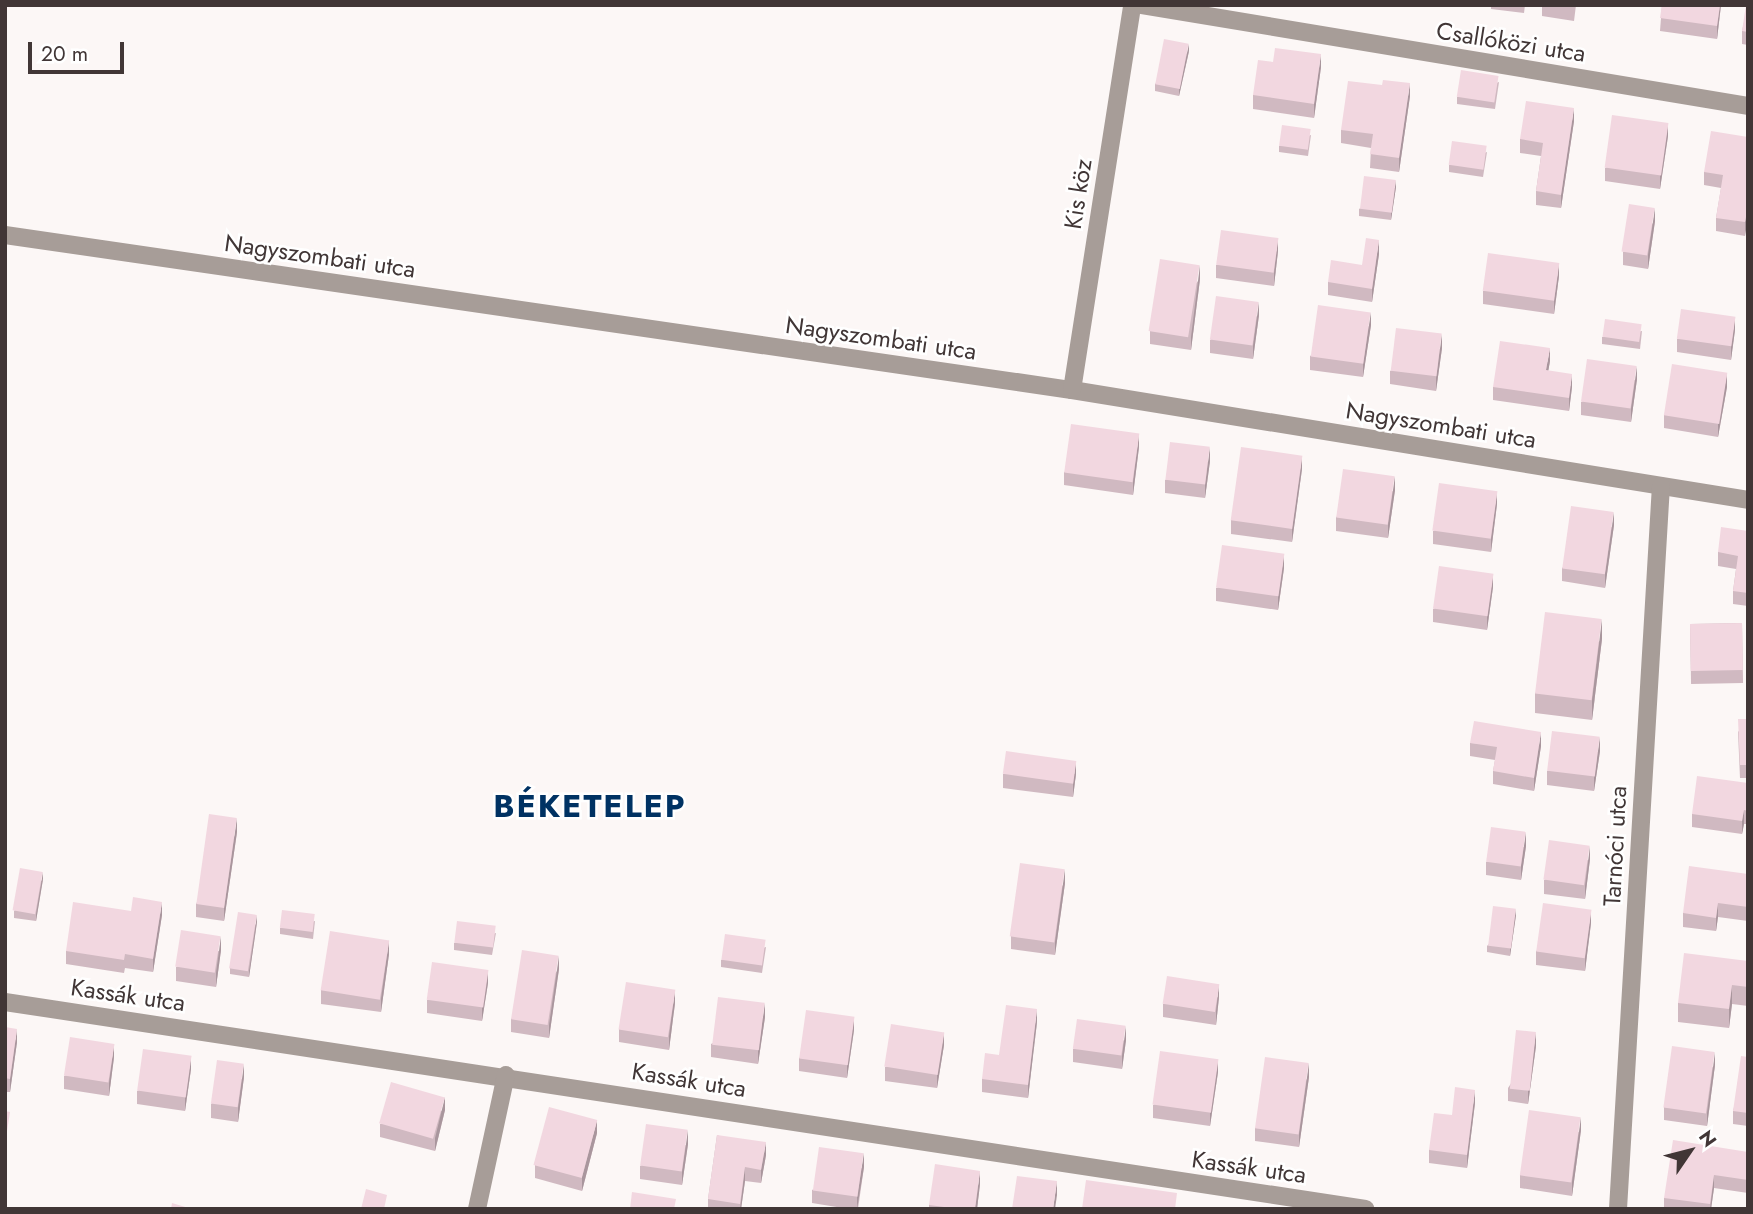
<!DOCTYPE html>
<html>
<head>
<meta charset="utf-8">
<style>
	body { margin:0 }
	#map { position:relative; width:1753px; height:1214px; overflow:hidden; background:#fcf7f6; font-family:Jost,sans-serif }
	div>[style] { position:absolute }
	.minor>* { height:18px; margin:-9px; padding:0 9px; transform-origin:9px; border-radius:9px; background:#a79d98 }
	.wall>* { inset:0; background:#d0b9c1; transform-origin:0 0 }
	.shaded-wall>* { inset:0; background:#a9969d }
	.building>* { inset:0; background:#f2d7e0; transform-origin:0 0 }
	span { translate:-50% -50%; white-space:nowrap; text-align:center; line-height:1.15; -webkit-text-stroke:5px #fff; paint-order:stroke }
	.street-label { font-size:24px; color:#413636 }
	.district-label { font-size:32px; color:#003263; font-weight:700; letter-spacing:2px }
	.frame { position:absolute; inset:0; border:7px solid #413636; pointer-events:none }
	.north { position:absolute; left:1655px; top:1116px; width:70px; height:70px; -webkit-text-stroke:5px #fff; paint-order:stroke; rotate:55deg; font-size:19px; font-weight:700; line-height:28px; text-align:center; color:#413636 }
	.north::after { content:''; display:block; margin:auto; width:24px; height:32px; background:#413636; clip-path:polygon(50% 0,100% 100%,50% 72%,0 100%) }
	.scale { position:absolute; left:28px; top:42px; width:96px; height:32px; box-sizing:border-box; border:4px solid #413636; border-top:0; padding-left:9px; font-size:21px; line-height:24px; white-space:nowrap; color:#413636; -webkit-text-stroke:5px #fff; paint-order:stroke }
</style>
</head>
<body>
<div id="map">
	<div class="minor">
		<i style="left:1142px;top:5px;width:614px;rotate:9.46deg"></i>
		<i style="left:5px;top:235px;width:1078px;rotate:8.27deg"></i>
		<i style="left:1072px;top:390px;width:685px;rotate:9.24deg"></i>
		<i style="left:1072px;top:390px;width:390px;rotate:-81.1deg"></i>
		<i style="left:5px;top:1002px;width:1376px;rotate:8.65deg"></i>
		<i style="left:477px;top:1209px;width:137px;rotate:-77.8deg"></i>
		<i style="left:1618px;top:1209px;width:724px;rotate:-86.6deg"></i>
	</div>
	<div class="wall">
		<i style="clip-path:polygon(1491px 5px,1525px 5px,1524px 13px,1491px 9px)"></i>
		<i style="clip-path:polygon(1542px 5px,1576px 5px,1574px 21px,1542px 16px)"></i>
		<i style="clip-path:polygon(1662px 5px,1721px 5px,1717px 39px,1660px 31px)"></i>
		<i style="clip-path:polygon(1748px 5px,1748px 45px,1742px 44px,1742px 31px)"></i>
		<i style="clip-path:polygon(1189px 51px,1179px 96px,1155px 91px,1155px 84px)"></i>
		<i style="clip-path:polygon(1321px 67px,1314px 118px,1253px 109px,1253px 95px)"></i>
		<i style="clip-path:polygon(1499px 82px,1495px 109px,1457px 104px,1457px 97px)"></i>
		<i style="clip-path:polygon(1410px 96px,1399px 172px,1370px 168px,1371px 148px,1341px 143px,1341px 130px)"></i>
		<i style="clip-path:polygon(1574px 121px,1561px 208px,1536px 205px,1536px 191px,1541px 156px,1520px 153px,1520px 139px)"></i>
		<i style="clip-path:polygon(1311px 135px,1308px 156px,1279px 152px,1279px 146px)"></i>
		<i style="clip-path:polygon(1668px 136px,1660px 189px,1605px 181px,1605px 168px)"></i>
		<i style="clip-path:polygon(1748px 137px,1745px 236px,1716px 231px,1716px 218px,1721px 188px,1704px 185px,1704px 172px)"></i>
		<i style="clip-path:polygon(1487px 152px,1483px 177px,1449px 172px,1449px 165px)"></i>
		<i style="clip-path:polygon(1396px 187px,1391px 220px,1359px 216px,1359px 209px)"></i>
		<i style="clip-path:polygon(1655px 221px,1648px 269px,1623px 265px,1623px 252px)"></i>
		<i style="clip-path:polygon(1278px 251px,1274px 286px,1216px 278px,1216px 265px)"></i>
		<i style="clip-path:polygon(1379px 254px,1372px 302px,1328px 295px,1328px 282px,1362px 265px)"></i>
		<i style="clip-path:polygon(1559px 276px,1554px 314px,1483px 304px,1483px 291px)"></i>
		<i style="clip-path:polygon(1200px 279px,1191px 350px,1150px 344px,1150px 331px)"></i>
		<i style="clip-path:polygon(1259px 315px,1253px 359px,1210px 353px,1210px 340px)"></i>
		<i style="clip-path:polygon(1371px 325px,1363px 377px,1310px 370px,1310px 356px)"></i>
		<i style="clip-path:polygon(1735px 330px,1731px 360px,1677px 352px,1677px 339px)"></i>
		<i style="clip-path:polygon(1642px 331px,1640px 349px,1602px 344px,1602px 337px)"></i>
		<i style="clip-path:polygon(1442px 348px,1436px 391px,1390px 384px,1390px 371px)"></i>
		<i style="clip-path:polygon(1550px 361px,1548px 371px,1572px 387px,1569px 411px,1493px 400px,1493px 387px)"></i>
		<i style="clip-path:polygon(1637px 379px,1631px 422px,1581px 415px,1581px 402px)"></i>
		<i style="clip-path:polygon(1727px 387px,1718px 437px,1664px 428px,1664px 415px)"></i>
		<i style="clip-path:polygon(1139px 447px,1133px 495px,1064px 485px,1064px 472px)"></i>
		<i style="clip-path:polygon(1210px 461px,1205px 498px,1165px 493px,1165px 480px)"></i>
		<i style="clip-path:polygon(1302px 469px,1292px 542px,1231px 534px,1231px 520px)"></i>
		<i style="clip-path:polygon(1395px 490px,1388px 538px,1336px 531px,1336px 517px)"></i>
		<i style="clip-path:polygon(1497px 504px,1491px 552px,1433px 544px,1433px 531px)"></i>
		<i style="clip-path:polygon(1614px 525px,1605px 588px,1562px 581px,1562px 568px)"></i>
		<i style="clip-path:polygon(1748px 531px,1748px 606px,1733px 604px,1733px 591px,1736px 569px,1718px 566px,1718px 552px)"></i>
		<i style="clip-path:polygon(1284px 568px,1278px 610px,1216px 601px,1216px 588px)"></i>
		<i style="clip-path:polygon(1493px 587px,1487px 630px,1433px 622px,1433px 609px)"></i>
		<i style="left:1742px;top:623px;width:60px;height:52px;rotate:89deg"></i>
		<i style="clip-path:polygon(1602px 639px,1592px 720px,1535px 713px,1535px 693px)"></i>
		<i style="clip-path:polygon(1748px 719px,1748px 778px,1740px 778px,1738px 732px)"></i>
		<i style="clip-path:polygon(1470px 743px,1541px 746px,1534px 791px,1493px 784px,1493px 771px,1495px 760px,1470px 756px)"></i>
		<i style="clip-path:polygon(1600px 751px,1594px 791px,1547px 785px,1547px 771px)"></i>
		<i style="clip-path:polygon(1003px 774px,1076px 774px,1073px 797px,1003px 788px)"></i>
		<i style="clip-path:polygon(1748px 783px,1748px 824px,1744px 824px,1742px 834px,1692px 827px,1692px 814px)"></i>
		<i style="clip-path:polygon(237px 832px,224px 921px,196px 917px,196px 904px)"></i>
		<i style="clip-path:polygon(1526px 846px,1521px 880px,1486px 875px,1486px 862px)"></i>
		<i style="clip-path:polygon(1590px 859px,1585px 899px,1544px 894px,1544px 880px)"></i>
		<i style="clip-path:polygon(1748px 874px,1748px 921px,1718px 917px,1716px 931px,1683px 927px,1683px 913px)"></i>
		<i style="clip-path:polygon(43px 879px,36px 921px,14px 918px,14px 911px)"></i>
		<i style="clip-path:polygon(1065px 883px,1055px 955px,1011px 949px,1011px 936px)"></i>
		<i style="clip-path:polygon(131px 911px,162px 915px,153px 972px,125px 968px,124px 973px,66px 964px,66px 951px)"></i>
		<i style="clip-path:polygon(1516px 915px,1510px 956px,1487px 952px,1487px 946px)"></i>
		<i style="clip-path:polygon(315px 921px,313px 939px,280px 934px,280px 928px)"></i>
		<i style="clip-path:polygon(257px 922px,249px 977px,230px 974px,230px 968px)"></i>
		<i style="clip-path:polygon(1591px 923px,1585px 971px,1536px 965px,1536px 951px)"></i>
		<i style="clip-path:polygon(496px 933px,492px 955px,454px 950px,454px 943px)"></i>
		<i style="clip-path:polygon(766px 947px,762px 973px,721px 967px,721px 960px)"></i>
		<i style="clip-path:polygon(221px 950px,216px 987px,176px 981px,176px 967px)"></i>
		<i style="clip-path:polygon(389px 954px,381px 1012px,321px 1004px,321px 990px)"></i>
		<i style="clip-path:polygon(1748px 961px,1748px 1006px,1732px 1004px,1729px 1028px,1678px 1022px,1678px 1003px)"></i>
		<i style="clip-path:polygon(559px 969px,549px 1038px,511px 1032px,511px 1019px)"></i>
		<i style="clip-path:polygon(488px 983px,482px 1021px,427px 1013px,427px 1000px)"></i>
		<i style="clip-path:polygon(1219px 997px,1216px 1025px,1163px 1017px,1163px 1004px)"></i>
		<i style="clip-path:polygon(675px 1003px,669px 1050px,619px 1042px,619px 1029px)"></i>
		<i style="clip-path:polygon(765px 1017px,758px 1064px,711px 1057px,711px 1044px)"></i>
		<i style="clip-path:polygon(1037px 1022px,1028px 1098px,982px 1092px,982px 1079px,999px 1055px)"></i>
		<i style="clip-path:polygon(5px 1027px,17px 1042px,10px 1092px,5px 1092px)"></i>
		<i style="clip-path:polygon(854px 1030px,847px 1078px,799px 1071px,799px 1058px)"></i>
		<i style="clip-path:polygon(1126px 1040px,1122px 1069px,1073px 1062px,1073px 1049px)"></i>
		<i style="clip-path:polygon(944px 1045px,937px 1088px,885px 1081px,885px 1067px)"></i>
		<i style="clip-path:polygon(1536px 1046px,1528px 1104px,1508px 1101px,1508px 1088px)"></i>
		<i style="clip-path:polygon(114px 1057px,109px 1096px,64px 1089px,64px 1076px)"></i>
		<i style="clip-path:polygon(1748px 1057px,1748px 1126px,1733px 1124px,1733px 1111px)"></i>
		<i style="clip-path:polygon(1715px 1065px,1707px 1126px,1664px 1120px,1664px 1107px)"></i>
		<i style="clip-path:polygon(191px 1069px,185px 1111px,137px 1104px,137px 1091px)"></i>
		<i style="clip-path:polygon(1218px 1072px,1210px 1126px,1153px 1118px,1153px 1105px)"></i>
		<i style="clip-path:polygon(244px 1077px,238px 1122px,211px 1118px,211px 1104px)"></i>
		<i style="clip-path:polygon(1309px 1077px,1299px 1147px,1255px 1141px,1255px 1128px)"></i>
		<i style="clip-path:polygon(1475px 1103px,1467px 1168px,1429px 1163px,1429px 1150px,1452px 1115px)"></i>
		<i style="clip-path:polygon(445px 1110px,435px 1151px,380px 1137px,380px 1124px)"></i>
		<i style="clip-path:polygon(1581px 1130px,1572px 1196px,1520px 1188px,1520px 1175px)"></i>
		<i style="clip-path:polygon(597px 1133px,582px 1191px,535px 1178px,535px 1165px)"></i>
		<i style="clip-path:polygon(717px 1135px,766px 1155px,761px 1183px,745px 1181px,741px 1209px,708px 1209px,708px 1199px)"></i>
		<i style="clip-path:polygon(688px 1144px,682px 1185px,640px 1179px,640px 1166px)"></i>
		<i style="clip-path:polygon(1748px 1152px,1748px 1193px,1714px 1188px,1711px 1209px,1664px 1209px,1664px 1198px)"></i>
		<i style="clip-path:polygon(864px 1167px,858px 1209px,849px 1209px,812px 1203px,812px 1190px)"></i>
		<i style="clip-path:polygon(980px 1184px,977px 1209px,929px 1209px,929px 1205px)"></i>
	</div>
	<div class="shaded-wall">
		<i style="clip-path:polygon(1720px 5px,1721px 5px,1717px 39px,1717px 26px)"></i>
		<i style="clip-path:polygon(1189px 44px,1189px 51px,1179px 96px,1179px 90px)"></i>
		<i style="clip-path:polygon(1321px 54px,1321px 67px,1314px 118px,1314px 104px)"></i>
		<i style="clip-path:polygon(1410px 83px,1410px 96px,1399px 172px,1399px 158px)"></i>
		<i style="clip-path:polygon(1574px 108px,1574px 121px,1561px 208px,1561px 195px)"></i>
		<i style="clip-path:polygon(1668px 123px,1668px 136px,1660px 189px,1660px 176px)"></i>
		<i style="clip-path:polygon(1396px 180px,1396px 187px,1391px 220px,1391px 214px)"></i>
		<i style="clip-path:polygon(1748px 205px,1748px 218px,1745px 236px,1745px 222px)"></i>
		<i style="clip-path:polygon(1655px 208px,1655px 221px,1648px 269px,1648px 255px)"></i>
		<i style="clip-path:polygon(1278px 238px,1278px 251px,1274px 286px,1274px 273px)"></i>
		<i style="clip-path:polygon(1379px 240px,1379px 254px,1372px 302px,1372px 289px)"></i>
		<i style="clip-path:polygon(1559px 263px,1559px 276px,1554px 314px,1554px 301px)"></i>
		<i style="clip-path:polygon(1200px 265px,1200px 279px,1191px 350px,1191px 337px)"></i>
		<i style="clip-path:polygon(1259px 302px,1259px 315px,1253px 359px,1253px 346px)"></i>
		<i style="clip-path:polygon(1371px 312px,1371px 325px,1363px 377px,1363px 364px)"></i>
		<i style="clip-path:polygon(1735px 317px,1735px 330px,1731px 360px,1731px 347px)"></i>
		<i style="clip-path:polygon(1442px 334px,1442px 348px,1436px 391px,1436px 378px)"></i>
		<i style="clip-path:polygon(1550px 348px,1550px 361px,1546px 384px,1546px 370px)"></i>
		<i style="clip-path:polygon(1637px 366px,1637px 379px,1631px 422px,1631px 409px)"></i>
		<i style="clip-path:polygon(1727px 373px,1727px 387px,1718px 437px,1718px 424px)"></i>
		<i style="clip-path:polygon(1572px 374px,1572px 387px,1569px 411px,1569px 398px)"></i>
		<i style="clip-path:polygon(1139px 434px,1139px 447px,1133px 495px,1133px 482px)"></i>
		<i style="clip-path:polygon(1210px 447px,1210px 461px,1205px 498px,1205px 485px)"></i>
		<i style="clip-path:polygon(1302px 456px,1302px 469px,1292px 542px,1292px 529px)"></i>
		<i style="clip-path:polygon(1395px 476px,1395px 490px,1388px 538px,1388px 525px)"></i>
		<i style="clip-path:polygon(1497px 491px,1497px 504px,1491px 552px,1491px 539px)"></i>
		<i style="clip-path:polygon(1614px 512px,1614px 525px,1605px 588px,1605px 574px)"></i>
		<i style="clip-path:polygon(1284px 554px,1284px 568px,1278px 610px,1278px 597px)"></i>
		<i style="clip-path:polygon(1493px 574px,1493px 587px,1487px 630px,1487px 617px)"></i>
		<i style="clip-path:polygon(1602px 619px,1602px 639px,1592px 720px,1592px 700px)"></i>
		<i style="clip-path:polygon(1541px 732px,1541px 746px,1534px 791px,1534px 778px)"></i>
		<i style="clip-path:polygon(1600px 737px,1600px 751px,1594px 791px,1594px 778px)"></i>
		<i style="clip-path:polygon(1076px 761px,1076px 774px,1073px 797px,1073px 784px)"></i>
		<i style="clip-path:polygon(1744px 810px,1744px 824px,1742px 834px,1742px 821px)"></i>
		<i style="clip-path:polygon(237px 818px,237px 832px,224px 921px,224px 908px)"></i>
		<i style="clip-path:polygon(1526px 832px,1526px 846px,1521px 880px,1521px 866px)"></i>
		<i style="clip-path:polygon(1590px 846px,1590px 859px,1585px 899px,1585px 886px)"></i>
		<i style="clip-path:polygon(1065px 869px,1065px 883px,1055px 955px,1055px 942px)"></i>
		<i style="clip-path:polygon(43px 872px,43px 879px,36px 921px,36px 914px)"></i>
		<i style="clip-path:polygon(162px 902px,162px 915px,153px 972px,153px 959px)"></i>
		<i style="clip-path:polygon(1718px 903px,1718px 917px,1716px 931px,1716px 918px)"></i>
		<i style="clip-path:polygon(1516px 909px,1516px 915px,1510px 956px,1510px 949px)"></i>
		<i style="clip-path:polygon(1591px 910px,1591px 923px,1585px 971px,1585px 958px)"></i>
		<i style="clip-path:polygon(257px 915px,257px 922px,249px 977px,249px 971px)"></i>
		<i style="clip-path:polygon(221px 936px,221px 950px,216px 987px,216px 973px)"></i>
		<i style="clip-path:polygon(389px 940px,389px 954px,381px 1012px,381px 999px)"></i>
		<i style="clip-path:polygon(559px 956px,559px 969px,549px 1038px,549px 1025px)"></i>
		<i style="clip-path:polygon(488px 970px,488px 983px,482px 1021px,482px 1008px)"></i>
		<i style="clip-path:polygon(1219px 984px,1219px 997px,1216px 1025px,1216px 1011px)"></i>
		<i style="clip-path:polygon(1732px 985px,1732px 1004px,1729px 1028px,1729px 1009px)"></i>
		<i style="clip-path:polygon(675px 990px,675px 1003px,669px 1050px,669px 1036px)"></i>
		<i style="clip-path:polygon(765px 1003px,765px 1017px,758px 1064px,758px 1051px)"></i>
		<i style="clip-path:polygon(1037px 1009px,1037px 1022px,1028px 1098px,1028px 1085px)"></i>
		<i style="clip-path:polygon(854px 1017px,854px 1030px,847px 1078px,847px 1065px)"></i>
		<i style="clip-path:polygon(1126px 1026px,1126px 1040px,1122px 1069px,1122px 1056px)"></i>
		<i style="clip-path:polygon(17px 1029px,17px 1042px,10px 1092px,10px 1079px)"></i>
		<i style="clip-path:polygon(944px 1032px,944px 1045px,937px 1088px,937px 1075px)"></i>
		<i style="clip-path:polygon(1536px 1032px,1536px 1046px,1528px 1104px,1528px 1091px)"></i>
		<i style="clip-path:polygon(114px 1044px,114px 1057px,109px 1096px,109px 1083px)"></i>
		<i style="clip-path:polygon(1715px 1052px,1715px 1065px,1707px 1126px,1707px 1113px)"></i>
		<i style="clip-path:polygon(191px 1056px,191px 1069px,185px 1111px,185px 1098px)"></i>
		<i style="clip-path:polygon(1218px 1059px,1218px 1072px,1210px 1126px,1210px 1113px)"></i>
		<i style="clip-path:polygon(1309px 1063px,1309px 1077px,1299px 1147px,1299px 1134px)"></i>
		<i style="clip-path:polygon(244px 1064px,244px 1077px,238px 1122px,238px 1108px)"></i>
		<i style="clip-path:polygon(1475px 1090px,1475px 1103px,1467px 1168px,1467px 1155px)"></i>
		<i style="clip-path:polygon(445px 1097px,445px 1110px,435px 1151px,435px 1138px)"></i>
		<i style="clip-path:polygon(1581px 1117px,1581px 1130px,1572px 1196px,1572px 1182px)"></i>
		<i style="clip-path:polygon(597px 1120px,597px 1133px,582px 1191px,582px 1177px)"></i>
		<i style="clip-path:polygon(688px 1130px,688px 1144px,682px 1185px,682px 1172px)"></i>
		<i style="clip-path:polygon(766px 1142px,766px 1155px,761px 1183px,761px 1170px)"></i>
		<i style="clip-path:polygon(864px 1153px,864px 1167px,857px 1209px,857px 1197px)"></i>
		<i style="clip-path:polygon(745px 1167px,745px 1181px,741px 1209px,740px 1209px)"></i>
		<i style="clip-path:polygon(980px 1171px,980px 1184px,977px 1209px,975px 1209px)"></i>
		<i style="clip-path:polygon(1714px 1175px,1714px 1188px,1711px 1209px,1710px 1209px)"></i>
		<i style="clip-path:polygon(1057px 1181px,1057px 1195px,1055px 1209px,1053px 1209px)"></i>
	</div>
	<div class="building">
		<i style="clip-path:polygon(1559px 5px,1575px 5px,1574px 7px)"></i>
		<i style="clip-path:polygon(1662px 5px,1720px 5px,1717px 26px,1660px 18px)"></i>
		<i style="clip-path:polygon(1746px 5px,1748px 5px,1748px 32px,1742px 31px)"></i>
		<i style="left:1164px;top:39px;width:25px;height:46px;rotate:11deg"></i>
		<i style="clip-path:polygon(1275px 48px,1321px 54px,1314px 104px,1253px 95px,1258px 60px,1273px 62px)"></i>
		<i style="left:1461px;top:70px;width:38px;height:27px;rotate:9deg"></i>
		<i style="clip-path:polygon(1383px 80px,1410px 83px,1399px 158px,1370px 154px,1373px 134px,1341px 130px,1348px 81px,1382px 85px)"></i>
		<i style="clip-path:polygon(1526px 101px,1574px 108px,1561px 195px,1536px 191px,1543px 143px,1520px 139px)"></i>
		<i style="left:1612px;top:115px;width:57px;height:53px;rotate:8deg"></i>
		<i style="left:1282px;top:125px;width:29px;height:21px;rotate:8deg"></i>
		<i style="clip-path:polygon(1711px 131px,1748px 137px,1748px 205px,1745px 222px,1716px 218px,1723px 175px,1704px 172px)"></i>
		<i style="left:1452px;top:141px;width:35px;height:24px;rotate:8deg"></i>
		<i style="left:1364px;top:176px;width:32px;height:33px;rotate:7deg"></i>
		<i style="left:1629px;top:204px;width:26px;height:48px;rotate:9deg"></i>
		<i style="left:1221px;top:230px;width:58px;height:35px;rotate:8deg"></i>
		<i style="clip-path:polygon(1366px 238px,1379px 240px,1372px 289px,1328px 282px,1331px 260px,1362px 265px)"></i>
		<i style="left:1488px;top:253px;width:72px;height:38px;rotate:8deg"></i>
		<i style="left:1160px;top:259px;width:40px;height:73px;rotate:9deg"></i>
		<i style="left:1216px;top:296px;width:43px;height:44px;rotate:8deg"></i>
		<i style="left:1318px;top:305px;width:53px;height:52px;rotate:8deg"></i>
		<i style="left:1681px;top:309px;width:55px;height:30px;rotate:8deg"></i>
		<i style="left:1605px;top:319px;width:37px;height:18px;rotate:8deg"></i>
		<i style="left:1396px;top:328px;width:46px;height:43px;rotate:7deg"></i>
		<i style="clip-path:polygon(1500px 341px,1550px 348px,1546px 370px,1572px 374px,1569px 398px,1493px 387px)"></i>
		<i style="left:1587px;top:359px;width:50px;height:43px;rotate:8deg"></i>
		<i style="left:1672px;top:364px;width:56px;height:52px;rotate:9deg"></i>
		<i style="left:1071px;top:424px;width:69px;height:49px;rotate:8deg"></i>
		<i style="left:1170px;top:442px;width:40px;height:38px;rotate:7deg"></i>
		<i style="left:1241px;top:447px;width:62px;height:74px;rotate:8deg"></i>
		<i style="left:1343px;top:469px;width:52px;height:49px;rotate:8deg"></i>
		<i style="left:1439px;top:483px;width:59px;height:48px;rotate:8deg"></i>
		<i style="left:1571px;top:506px;width:43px;height:63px;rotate:8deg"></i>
		<i style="clip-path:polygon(1721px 527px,1748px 531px,1748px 593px,1733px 591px,1738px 556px,1718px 552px)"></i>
		<i style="left:1222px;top:545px;width:63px;height:43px;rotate:8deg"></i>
		<i style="left:1439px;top:566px;width:55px;height:43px;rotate:8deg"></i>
		<i style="left:1545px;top:612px;width:57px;height:82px;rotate:7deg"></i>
		<i style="left:1742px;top:623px;width:47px;height:52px;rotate:89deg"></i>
		<i style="clip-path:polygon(1738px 719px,1748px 719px,1748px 765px,1740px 765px)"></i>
		<i style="clip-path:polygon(1474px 721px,1541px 732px,1534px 778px,1493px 771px,1497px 747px,1470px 743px)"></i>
		<i style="left:1552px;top:731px;width:48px;height:40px;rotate:7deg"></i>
		<i style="left:1006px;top:751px;width:71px;height:23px;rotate:8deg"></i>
		<i style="clip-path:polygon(1697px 776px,1748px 783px,1748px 811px,1744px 810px,1742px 821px,1692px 814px)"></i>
		<i style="left:209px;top:814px;width:28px;height:91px;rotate:8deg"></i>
		<i style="left:1491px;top:827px;width:35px;height:35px;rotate:8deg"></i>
		<i style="left:1549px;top:840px;width:41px;height:40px;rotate:8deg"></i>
		<i style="left:1020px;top:863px;width:45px;height:74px;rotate:8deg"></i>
		<i style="clip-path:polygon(1689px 866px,1748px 874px,1748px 907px,1718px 903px,1716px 918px,1683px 913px)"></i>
		<i style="left:20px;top:868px;width:23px;height:43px;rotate:10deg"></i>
		<i style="clip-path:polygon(133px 897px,162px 902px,153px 959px,125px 954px,124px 960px,66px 951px,73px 902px,131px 911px)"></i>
		<i style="left:1543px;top:903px;width:49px;height:49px;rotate:8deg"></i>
		<i style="left:1493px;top:906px;width:23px;height:40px;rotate:7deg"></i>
		<i style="left:282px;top:910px;width:33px;height:18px;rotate:7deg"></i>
		<i style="left:238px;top:912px;width:19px;height:57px;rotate:9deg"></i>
		<i style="left:457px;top:921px;width:39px;height:22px;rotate:7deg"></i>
		<i style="left:181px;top:930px;width:40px;height:37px;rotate:9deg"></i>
		<i style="left:330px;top:931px;width:60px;height:60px;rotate:9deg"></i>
		<i style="left:725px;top:934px;width:41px;height:26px;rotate:8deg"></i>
		<i style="left:522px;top:950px;width:37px;height:70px;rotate:9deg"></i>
		<i style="clip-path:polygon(1684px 953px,1748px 961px,1748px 987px,1732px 985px,1729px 1009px,1678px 1003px)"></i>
		<i style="left:432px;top:962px;width:57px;height:38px;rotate:8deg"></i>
		<i style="left:1167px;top:976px;width:53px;height:28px;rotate:9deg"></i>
		<i style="left:626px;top:982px;width:50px;height:48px;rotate:9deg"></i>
		<i style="left:718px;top:997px;width:47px;height:48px;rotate:7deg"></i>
		<i style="clip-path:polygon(1006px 1005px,1037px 1009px,1028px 1085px,982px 1079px,985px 1053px,999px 1055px)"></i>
		<i style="left:806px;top:1010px;width:49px;height:49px;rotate:8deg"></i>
		<i style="left:1077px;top:1019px;width:49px;height:30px;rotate:8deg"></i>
		<i style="left:891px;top:1024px;width:54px;height:43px;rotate:9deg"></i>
		<i style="clip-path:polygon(5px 1027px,17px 1029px,10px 1079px,5px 1078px)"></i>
		<i style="left:1516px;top:1030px;width:20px;height:59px;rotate:6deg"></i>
		<i style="left:70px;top:1037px;width:45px;height:39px;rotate:9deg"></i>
		<i style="left:1672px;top:1046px;width:43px;height:62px;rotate:8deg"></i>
		<i style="left:143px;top:1049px;width:49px;height:42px;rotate:8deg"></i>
		<i style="left:1160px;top:1051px;width:59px;height:54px;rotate:8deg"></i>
		<i style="clip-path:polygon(1741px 1056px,1748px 1057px,1748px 1113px,1733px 1111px)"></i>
		<i style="left:1265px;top:1057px;width:44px;height:72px;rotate:8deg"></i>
		<i style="left:217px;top:1060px;width:27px;height:44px;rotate:8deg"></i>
		<i style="left:391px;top:1082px;width:56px;height:43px;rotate:16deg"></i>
		<i style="clip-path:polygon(1455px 1087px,1475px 1090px,1467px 1155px,1429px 1150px,1434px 1113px,1452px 1115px)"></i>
		<i style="left:549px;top:1107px;width:50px;height:60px;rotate:15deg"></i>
		<i style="left:1529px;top:1110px;width:52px;height:66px;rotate:8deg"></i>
		<i style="clip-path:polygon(5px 1111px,10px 1112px,5px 1144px)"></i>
		<i style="left:646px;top:1124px;width:42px;height:42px;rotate:8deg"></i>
		<i style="clip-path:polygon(717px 1135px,766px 1142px,761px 1170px,745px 1167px,740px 1204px,708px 1199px)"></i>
		<i style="clip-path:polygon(1673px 1140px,1748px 1152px,1748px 1180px,1714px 1175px,1710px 1204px,1664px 1198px)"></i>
		<i style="left:819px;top:1147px;width:45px;height:44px;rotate:8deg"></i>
		<i style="clip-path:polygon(935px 1164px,980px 1171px,975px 1209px,959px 1209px,929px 1205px)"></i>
		<i style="clip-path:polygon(1017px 1176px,1057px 1181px,1053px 1209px,1012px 1209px)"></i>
		<i style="clip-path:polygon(1086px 1180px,1177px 1193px,1175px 1209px,1082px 1209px)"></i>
		<i style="clip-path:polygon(366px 1189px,387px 1195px,384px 1209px,361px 1209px)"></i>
		<i style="clip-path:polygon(632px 1192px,676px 1199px,674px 1209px,630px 1209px)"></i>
		<i style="clip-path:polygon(172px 1203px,192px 1209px,171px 1209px)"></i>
	</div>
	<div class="street-label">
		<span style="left:1511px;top:42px;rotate:9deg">Csallóközi utca</span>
		<span style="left:1078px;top:194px;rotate:-81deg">Kis köz</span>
		<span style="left:320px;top:256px;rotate:8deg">Nagyszombati utca</span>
		<span style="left:881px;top:338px;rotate:8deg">Nagyszombati utca</span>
		<span style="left:1441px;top:425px;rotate:9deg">Nagyszombati utca</span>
		<span style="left:1615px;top:846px;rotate:-87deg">Tarnóci utca</span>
		<span style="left:128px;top:995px;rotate:8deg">Kassák utca</span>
		<span style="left:689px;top:1080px;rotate:9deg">Kassák utca</span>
		<span style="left:1249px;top:1167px;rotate:8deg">Kassák utca</span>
	</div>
	<div class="district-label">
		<span style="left:590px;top:806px">BÉKETELEP</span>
	</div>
	<div class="frame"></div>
	<div class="north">N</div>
	<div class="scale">20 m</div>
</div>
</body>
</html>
